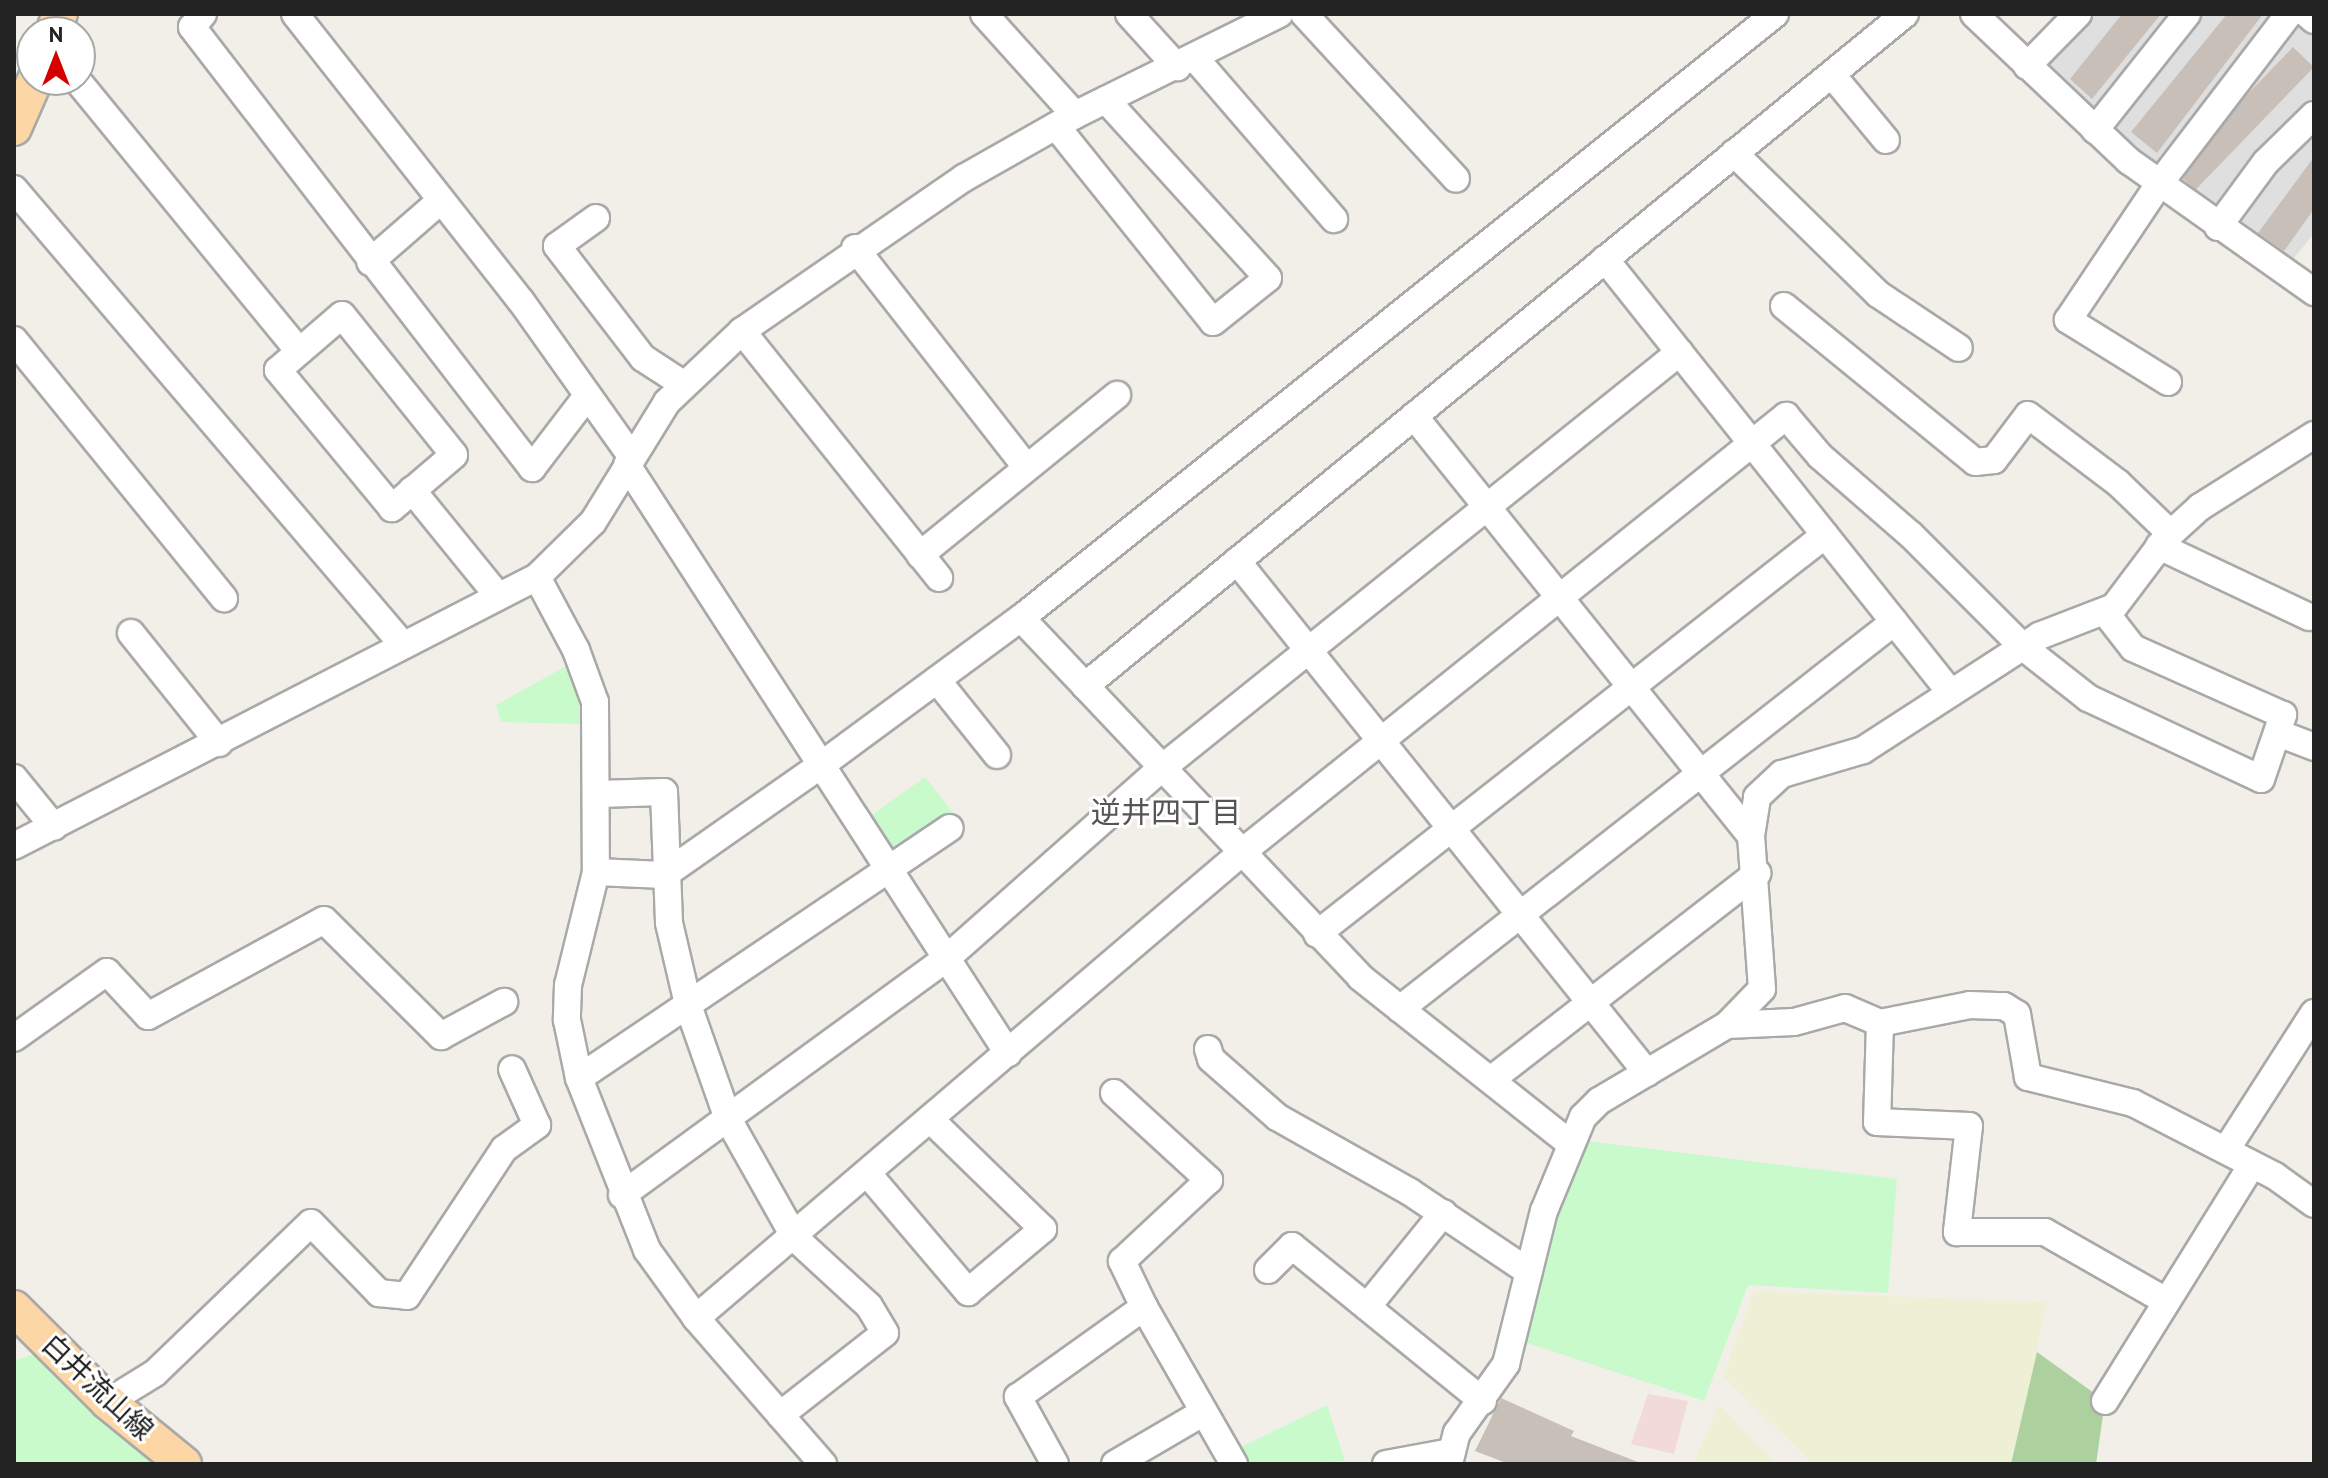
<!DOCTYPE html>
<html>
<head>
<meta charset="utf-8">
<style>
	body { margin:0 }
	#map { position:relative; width:2328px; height:1478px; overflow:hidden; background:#f2efe9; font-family:"PT Sans","Noto Sans JP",sans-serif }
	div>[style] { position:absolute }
	.residential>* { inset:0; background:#e0dfdf }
	.commercial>* { inset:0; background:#f2dad9 }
	.farmland>* { inset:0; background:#eef0d5 }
	.forest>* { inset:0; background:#add19e }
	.park>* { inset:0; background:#c8facc }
	.building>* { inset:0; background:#c7bfb8; transform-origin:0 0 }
	.roads { filter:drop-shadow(2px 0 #a9a9a9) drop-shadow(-2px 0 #a9a9a9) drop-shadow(0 2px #a9a9a9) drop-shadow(0 -2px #a9a9a9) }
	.minor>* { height:26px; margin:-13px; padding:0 13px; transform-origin:13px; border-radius:13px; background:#fff }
	.major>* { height:34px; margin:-17px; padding:0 17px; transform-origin:17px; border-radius:17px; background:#fcd6a4 }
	span { translate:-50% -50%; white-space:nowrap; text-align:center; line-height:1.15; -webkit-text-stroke:6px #fff; paint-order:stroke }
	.street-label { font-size:28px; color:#222 }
	.neighbourhood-label { font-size:30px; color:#555 }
	.frame { position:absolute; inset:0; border:16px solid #222; pointer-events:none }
	.north { position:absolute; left:16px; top:16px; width:80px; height:80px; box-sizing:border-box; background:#fff; border:2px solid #a7a7a7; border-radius:50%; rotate:0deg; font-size:22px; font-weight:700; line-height:32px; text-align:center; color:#222 }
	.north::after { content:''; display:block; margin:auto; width:28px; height:36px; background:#d40000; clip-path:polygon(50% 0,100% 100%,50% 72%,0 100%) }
</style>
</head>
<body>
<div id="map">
	<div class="residential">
		<i style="clip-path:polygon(2065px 14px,2314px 14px,2314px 233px,2287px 267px,2156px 173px,2025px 56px)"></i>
	</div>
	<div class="commercial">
		<i style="clip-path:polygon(1648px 1394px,1688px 1401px,1674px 1454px,1631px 1444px)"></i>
	</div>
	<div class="farmland">
		<i style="clip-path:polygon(1754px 1291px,2046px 1302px,2016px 1464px,1813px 1464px,1723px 1376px)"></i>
		<i style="clip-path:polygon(1719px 1404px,1776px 1464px,1693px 1464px)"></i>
	</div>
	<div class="forest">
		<i style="clip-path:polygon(2037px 1352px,2105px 1401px,2096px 1464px,2011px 1464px)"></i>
	</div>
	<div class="park">
		<i style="clip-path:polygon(570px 664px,583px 724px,501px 722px,496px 705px)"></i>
		<i style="clip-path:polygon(925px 777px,954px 814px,901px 854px,892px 853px,869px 817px)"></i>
		<i style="clip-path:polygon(1579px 1140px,1897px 1179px,1888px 1293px,1748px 1285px,1704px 1401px,1521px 1341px,1551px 1209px)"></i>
		<i style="clip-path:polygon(36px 1353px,98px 1410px,154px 1464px,14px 1464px,14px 1361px)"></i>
		<i style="clip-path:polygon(1327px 1405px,1345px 1461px,1243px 1464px,1235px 1450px)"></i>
	</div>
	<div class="building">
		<i style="clip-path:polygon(2122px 14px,2161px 14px,2092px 99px,2070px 79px)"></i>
		<i style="clip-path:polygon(2227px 14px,2263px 14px,2157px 153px,2131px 132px)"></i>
		<i style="left:2293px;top:47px;width:29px;height:171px;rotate:44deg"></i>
		<i style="clip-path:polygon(2314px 157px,2314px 209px,2284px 251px,2258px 233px)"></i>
		<i style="clip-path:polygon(1501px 1398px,1574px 1431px,1571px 1436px,1643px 1464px,1509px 1464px,1475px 1451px)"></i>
	</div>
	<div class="roads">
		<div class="minor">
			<i style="left:203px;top:14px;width:17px;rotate:130deg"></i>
			<i style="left:192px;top:27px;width:557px;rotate:52.37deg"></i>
			<i style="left:532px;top:468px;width:91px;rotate:-52.6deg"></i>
			<i style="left:295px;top:14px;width:365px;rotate:51.8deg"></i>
			<i style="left:521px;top:301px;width:191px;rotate:54.6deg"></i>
			<i style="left:984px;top:14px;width:136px;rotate:48deg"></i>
			<i style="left:1129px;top:14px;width:72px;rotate:47.8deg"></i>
			<i style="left:1304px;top:14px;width:224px;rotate:47.3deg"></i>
			<i style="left:1974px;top:14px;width:214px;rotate:43.5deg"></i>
			<i style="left:2129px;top:161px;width:227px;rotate:35.3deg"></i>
			<i style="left:2307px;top:14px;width:9px;rotate:41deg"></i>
			<i style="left:1195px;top:58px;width:213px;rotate:49.2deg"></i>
			<i style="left:2027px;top:66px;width:73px;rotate:-45.6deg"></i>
			<i style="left:1833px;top:76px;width:83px;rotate:50.4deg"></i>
			<i style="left:77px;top:80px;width:349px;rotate:50.7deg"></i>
			<i style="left:1056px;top:126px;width:251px;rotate:51.3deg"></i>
			<i style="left:1213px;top:322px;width:70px;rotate:-38.7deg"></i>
			<i style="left:1268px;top:278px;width:241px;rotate:-132.3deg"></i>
			<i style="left:2095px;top:130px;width:148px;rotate:-51.6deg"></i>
			<i style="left:1734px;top:153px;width:202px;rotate:44.4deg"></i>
			<i style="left:1878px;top:294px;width:97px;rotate:33.7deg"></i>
			<i style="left:14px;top:189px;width:599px;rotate:49.53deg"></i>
			<i style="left:596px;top:218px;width:48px;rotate:144.3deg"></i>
			<i style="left:557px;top:246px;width:141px;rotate:52.5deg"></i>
			<i style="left:643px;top:358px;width:48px;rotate:33deg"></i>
			<i style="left:2218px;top:227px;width:81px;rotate:-53.6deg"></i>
			<i style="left:2266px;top:162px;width:67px;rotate:-44.4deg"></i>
			<i style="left:855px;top:248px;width:278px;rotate:52deg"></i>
			<i style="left:1605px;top:259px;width:555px;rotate:51.44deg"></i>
			<i style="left:370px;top:262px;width:91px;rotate:-41deg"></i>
			<i style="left:1784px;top:306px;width:247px;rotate:39.2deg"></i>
			<i style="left:1975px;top:462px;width:19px;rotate:-6deg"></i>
			<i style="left:1994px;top:460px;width:56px;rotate:-52.9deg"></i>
			<i style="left:2028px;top:415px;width:113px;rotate:37.1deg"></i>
			<i style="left:2118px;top:483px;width:72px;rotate:43.9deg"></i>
			<i style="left:342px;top:315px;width:179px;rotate:51.3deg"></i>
			<i style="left:454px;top:455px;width:82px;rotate:139.5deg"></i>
			<i style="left:392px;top:508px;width:179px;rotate:-129.6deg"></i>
			<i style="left:278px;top:370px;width:84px;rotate:-40.7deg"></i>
			<i style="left:742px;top:331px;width:316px;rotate:51.4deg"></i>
			<i style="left:14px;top:340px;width:333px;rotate:50.9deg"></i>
			<i style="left:2168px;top:382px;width:118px;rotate:-148.2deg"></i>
			<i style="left:2068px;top:320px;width:164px;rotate:-56.2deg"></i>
			<i style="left:2159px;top:184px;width:214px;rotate:-52.6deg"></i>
			<i style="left:1414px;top:416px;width:538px;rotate:51.26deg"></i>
			<i style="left:627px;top:465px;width:701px;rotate:57.06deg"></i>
			<i style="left:412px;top:490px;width:136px;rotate:50.9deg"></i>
			<i style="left:2159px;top:546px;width:166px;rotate:25.3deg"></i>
			<i style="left:920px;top:555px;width:254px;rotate:-39.1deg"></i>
			<i style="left:1237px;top:561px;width:656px;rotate:51.31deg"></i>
			<i style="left:537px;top:577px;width:83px;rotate:61.9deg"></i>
			<i style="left:576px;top:650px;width:55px;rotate:69.9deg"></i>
			<i style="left:595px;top:702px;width:170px;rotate:89.7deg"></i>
			<i style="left:596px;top:872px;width:116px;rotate:103.9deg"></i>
			<i style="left:568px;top:985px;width:35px;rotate:92deg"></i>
			<i style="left:567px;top:1020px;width:59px;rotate:78.3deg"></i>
			<i style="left:579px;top:1078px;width:185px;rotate:68.4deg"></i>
			<i style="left:647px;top:1250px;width:84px;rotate:54.2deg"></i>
			<i style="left:696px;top:1318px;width:194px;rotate:49deg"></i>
			<i style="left:1021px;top:618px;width:494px;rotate:46.6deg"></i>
			<i style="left:1360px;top:977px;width:269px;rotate:38.4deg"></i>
			<i style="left:131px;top:633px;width:141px;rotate:51.3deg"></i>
			<i style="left:937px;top:680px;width:96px;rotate:51.3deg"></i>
			<i style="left:1085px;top:686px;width:1060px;rotate:-39.34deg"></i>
			<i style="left:2278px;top:733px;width:39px;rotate:21deg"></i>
			<i style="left:14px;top:778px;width:63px;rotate:50.8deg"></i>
			<i style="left:598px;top:794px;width:66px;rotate:-1.7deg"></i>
			<i style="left:664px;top:792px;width:131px;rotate:87.8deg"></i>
			<i style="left:669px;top:923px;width:87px;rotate:76.8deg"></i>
			<i style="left:689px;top:1008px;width:118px;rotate:70.6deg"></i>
			<i style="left:728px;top:1119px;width:137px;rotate:60.6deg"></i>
			<i style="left:795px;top:1238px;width:100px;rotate:42.6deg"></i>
			<i style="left:869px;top:1306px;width:31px;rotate:59deg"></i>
			<i style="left:885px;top:1333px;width:133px;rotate:142deg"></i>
			<i style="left:14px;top:846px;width:588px;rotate:-27.22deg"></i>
			<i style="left:537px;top:577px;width:78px;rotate:-44.5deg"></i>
			<i style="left:593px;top:522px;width:141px;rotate:-58.3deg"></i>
			<i style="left:667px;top:402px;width:103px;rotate:-43.4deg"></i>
			<i style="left:742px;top:331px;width:270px;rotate:-34.6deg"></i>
			<i style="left:964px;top:178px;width:128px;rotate:-29.6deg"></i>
			<i style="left:1075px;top:115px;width:228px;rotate:-26.3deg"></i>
			<i style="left:596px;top:872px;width:68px;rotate:2.5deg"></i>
			<i style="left:664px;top:875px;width:195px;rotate:-35deg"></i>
			<i style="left:824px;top:763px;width:245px;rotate:-36.4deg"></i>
			<i style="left:1021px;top:618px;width:966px;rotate:-38.7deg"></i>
			<i style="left:1317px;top:934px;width:646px;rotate:-38.15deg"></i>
			<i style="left:1400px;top:1009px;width:628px;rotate:-38.08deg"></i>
			<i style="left:1880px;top:1023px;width:99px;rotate:91.7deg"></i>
			<i style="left:1877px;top:1122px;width:92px;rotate:2.5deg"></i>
			<i style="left:1969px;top:1126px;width:107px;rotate:96.5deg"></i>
			<i style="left:1957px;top:1232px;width:88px"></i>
			<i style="left:2045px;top:1232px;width:139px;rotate:29.7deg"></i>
			<i style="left:1727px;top:1025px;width:67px;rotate:-2.6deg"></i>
			<i style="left:1794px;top:1022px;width:53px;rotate:-15.4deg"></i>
			<i style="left:1845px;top:1008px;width:38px;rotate:23deg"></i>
			<i style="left:1880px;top:1023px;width:92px;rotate:-11.3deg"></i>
			<i style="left:1970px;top:1005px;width:34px;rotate:2deg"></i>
			<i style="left:2004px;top:1006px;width:15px;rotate:32deg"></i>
			<i style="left:2017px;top:1014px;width:64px;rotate:80.1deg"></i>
			<i style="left:2028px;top:1077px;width:108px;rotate:13.9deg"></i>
			<i style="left:2133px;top:1103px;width:160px;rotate:27.2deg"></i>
			<i style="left:2275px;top:1176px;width:48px;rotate:35.7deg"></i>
			<i style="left:14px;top:1038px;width:114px;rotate:-35.4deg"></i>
			<i style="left:107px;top:972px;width:60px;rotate:47deg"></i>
			<i style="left:148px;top:1016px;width:200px;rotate:-28.6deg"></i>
			<i style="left:324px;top:920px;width:165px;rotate:44.8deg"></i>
			<i style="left:441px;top:1036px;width:72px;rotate:-28.4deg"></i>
			<i style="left:1208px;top:1049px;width:10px;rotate:73deg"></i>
			<i style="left:1211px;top:1059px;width:88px;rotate:41.3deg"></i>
			<i style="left:1277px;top:1117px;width:153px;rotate:29.4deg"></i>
			<i style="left:1410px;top:1192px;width:143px;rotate:33.9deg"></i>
			<i style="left:579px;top:1078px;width:447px;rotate:-34deg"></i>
			<i style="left:1492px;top:1079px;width:336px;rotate:-37.8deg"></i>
			<i style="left:1114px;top:1093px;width:129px;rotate:42.5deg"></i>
			<i style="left:1209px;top:1180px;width:119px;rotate:137deg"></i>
			<i style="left:1122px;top:1261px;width:51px;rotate:64.4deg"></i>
			<i style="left:2226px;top:1150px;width:163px;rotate:-57.3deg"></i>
			<i style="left:868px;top:1174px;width:155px;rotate:49.7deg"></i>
			<i style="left:968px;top:1292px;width:98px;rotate:-40deg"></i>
			<i style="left:1043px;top:1229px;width:156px;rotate:-135.8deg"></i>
			<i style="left:622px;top:1195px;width:404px;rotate:-36.1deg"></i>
			<i style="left:948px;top:957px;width:286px;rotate:-41.5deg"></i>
			<i style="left:1162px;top:768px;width:664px;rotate:-38.77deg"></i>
			<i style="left:1268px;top:1270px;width:34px;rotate:-45deg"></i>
			<i style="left:1292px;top:1246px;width:246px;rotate:39.1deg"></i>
			<i style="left:1367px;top:1307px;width:121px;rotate:-51deg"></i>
			<i style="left:696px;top:1318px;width:716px;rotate:-40.47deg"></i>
			<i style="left:1241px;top:853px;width:699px;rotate:-38.72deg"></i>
			<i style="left:1786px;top:416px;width:52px;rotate:49.6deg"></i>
			<i style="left:1820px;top:456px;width:121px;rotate:41deg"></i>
			<i style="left:1911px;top:535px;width:157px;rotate:45deg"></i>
			<i style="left:2022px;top:646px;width:84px;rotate:38.2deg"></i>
			<i style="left:2088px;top:698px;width:191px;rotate:25.1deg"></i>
			<i style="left:2261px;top:779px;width:68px;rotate:-71deg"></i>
			<i style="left:2283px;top:715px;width:164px;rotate:-155.9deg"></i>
			<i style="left:2133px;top:648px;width:46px;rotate:-127.9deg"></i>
			<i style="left:2105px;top:1401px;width:278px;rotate:-58.1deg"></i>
			<i style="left:108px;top:1402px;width:55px;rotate:-31.7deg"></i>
			<i style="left:155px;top:1373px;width:216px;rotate:-43.9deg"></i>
			<i style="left:311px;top:1223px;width:98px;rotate:45.8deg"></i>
			<i style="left:379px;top:1293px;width:28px;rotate:6deg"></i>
			<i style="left:407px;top:1296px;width:176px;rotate:-56.6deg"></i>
			<i style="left:504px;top:1149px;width:41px;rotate:-36deg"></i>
			<i style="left:537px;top:1125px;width:61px;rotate:-114.1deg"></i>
			<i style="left:1055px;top:1464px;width:77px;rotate:-118.9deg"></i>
			<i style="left:1018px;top:1397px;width:155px;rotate:-35.5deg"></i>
			<i style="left:1144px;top:1307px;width:181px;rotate:60.2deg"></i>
			<i style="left:1115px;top:1464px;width:103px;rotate:-30.3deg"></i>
			<i style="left:1386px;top:1464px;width:66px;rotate:-10.5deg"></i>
			<i style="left:1449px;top:1464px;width:32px;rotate:-76deg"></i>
			<i style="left:1457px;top:1433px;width:85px;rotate:-54.6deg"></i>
			<i style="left:1506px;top:1364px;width:158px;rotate:-76.1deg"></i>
			<i style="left:1544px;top:1211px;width:102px;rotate:-67.5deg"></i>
			<i style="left:1583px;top:1117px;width:23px;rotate:-45deg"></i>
			<i style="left:1599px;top:1101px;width:149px;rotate:-30.7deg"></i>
			<i style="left:1727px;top:1025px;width:50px;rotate:-45.8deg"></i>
			<i style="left:1762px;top:989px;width:153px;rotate:-94.1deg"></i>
			<i style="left:1751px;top:836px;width:39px;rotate:-81deg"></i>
			<i style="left:1757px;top:797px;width:34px;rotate:-43deg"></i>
			<i style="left:1782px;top:774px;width:84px;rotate:-16.5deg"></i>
			<i style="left:1863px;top:750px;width:210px;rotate:-32.9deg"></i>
			<i style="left:2039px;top:636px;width:80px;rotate:-21.1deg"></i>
			<i style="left:2114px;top:607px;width:86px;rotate:-53deg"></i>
			<i style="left:2166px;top:538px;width:46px;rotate:-42.4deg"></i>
			<i style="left:2200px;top:507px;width:135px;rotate:-32.3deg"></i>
		</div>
		<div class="major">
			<i style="left:53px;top:32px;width:19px;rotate:-69deg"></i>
			<i style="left:14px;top:128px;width:52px;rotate:-66.4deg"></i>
			<i style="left:14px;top:1308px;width:133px;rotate:45deg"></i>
			<i style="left:108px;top:1402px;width:98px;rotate:39.2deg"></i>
		</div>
	</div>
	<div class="street-label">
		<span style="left:98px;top:1387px;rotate:43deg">白井流山線</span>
	</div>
	<div class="neighbourhood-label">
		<span style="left:1166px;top:812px">逆井四丁目</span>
	</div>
	<div class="frame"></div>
	<div class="north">N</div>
</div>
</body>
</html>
